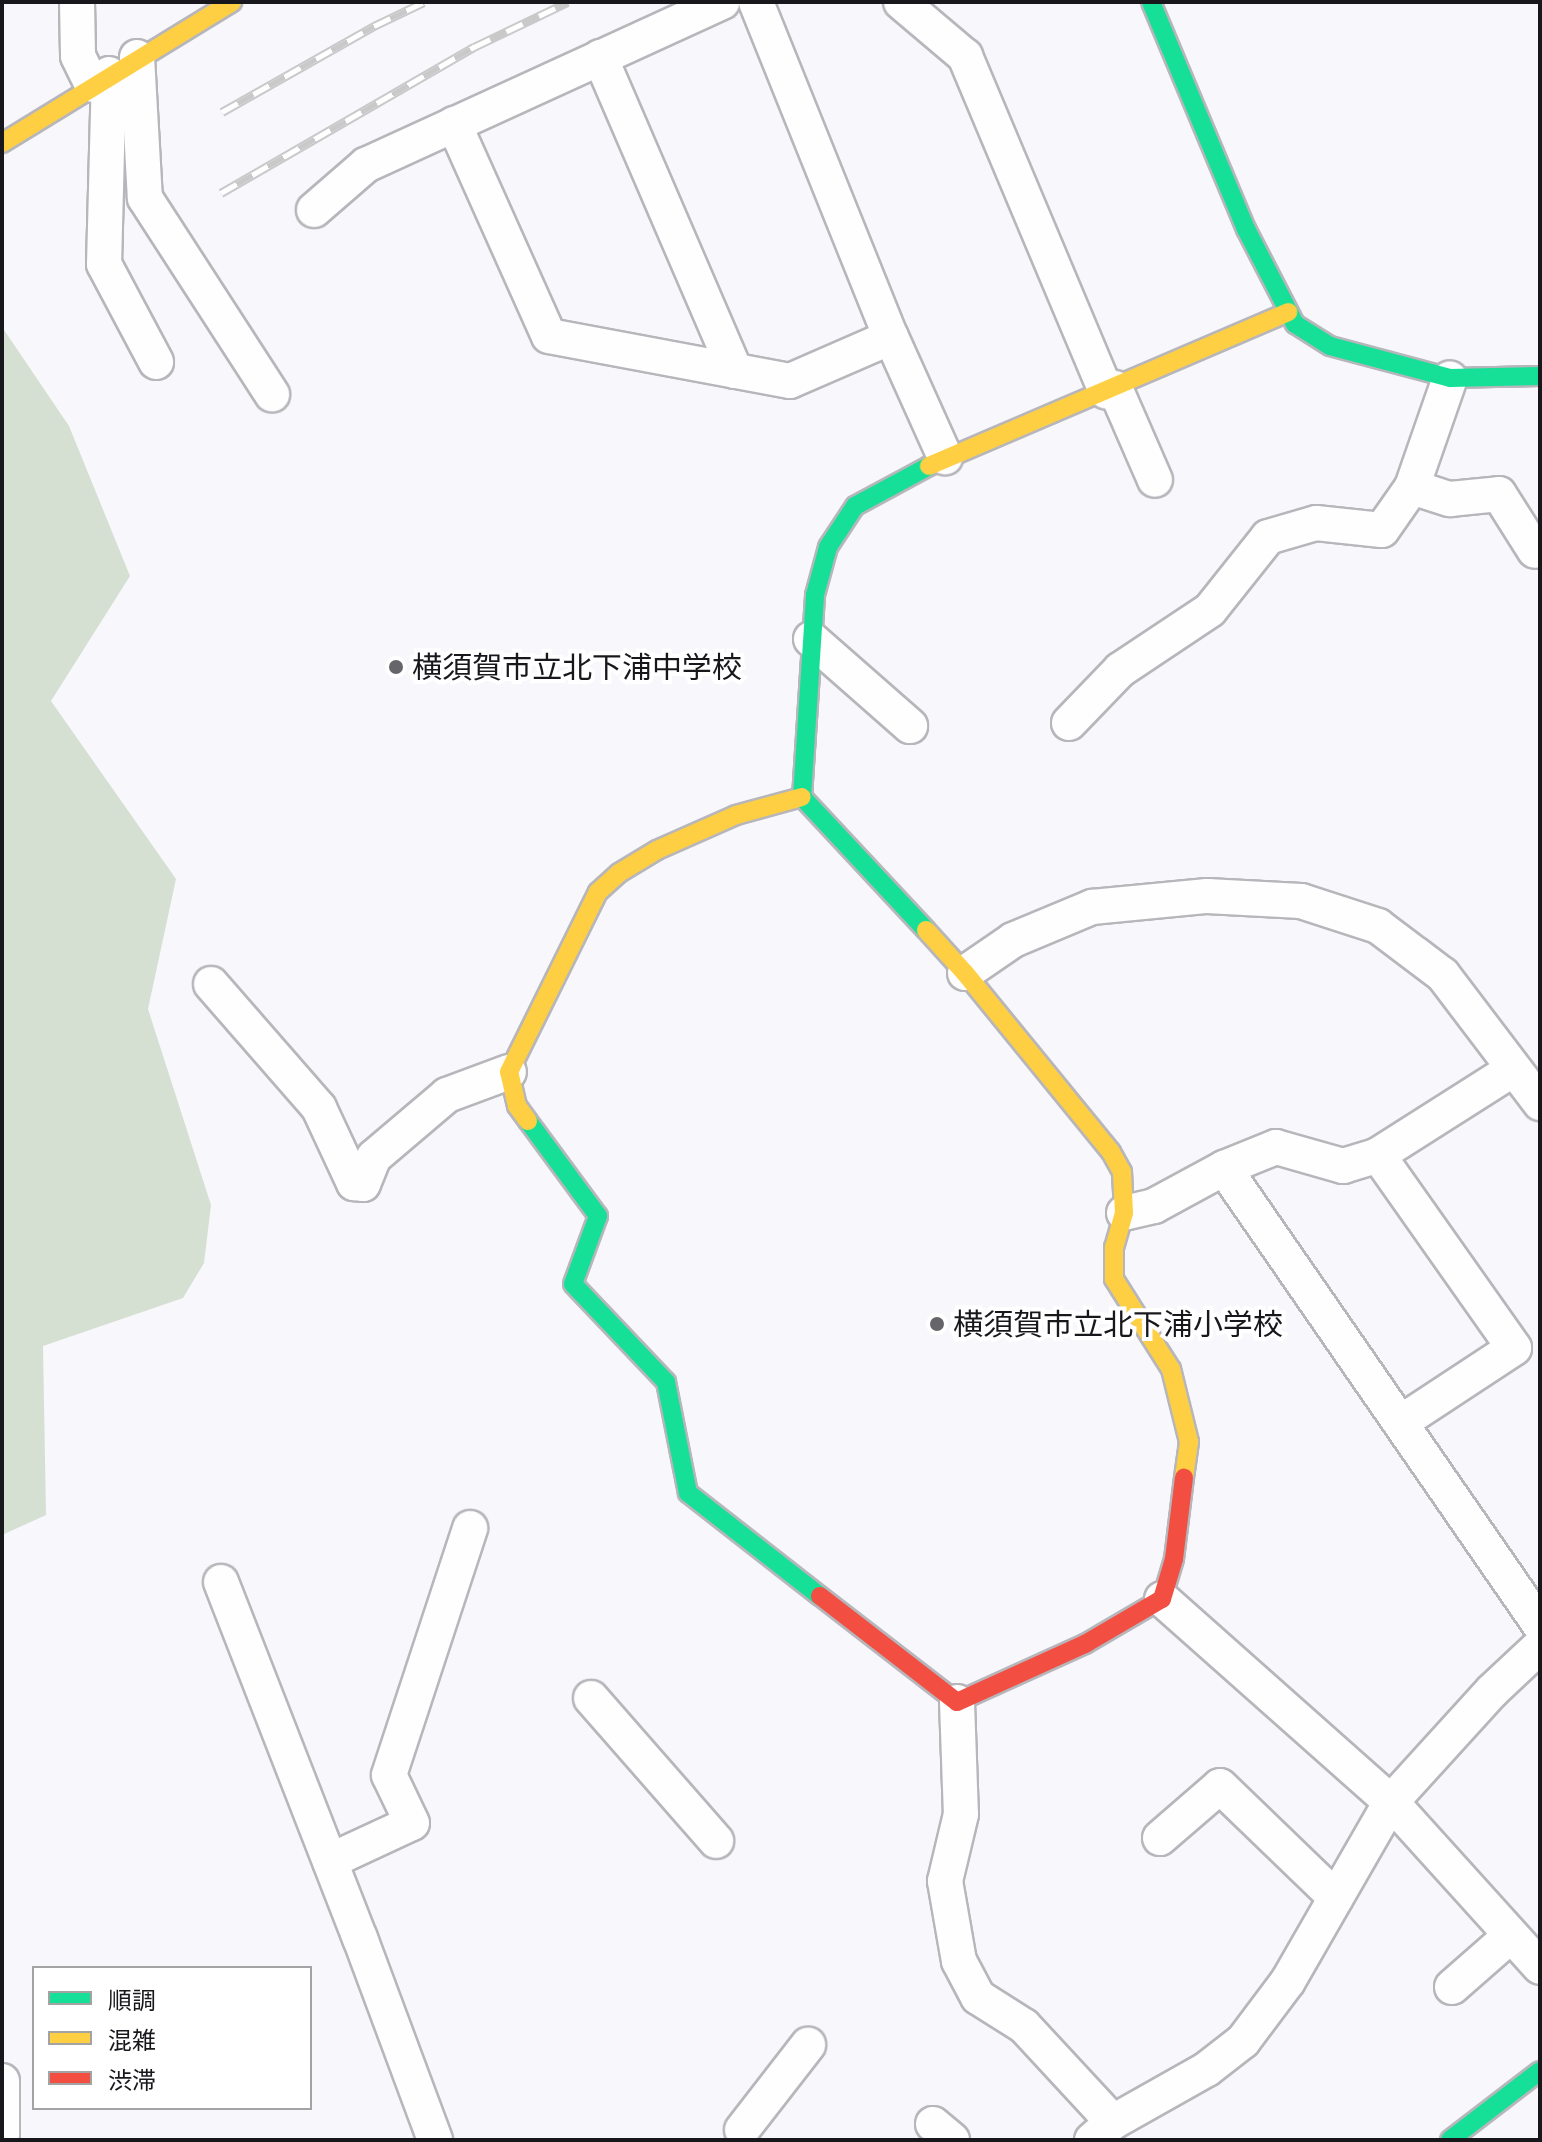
<!DOCTYPE html>
<html>
<head>
<meta charset="utf-8">
<style>
	body { margin:0 }
	#map { position:relative; width:1542px; height:2142px; overflow:hidden; background:#f7f7fc; font-family:Mulish,"Noto Sans JP",sans-serif }
	div>[style] { position:absolute }
	.green>* { inset:0; background:#d5e0d3 }
	.roads { filter:drop-shadow(2px 0 #b7b6bb) drop-shadow(-2px 0 #b7b6bb) drop-shadow(0 2px #b7b6bb) drop-shadow(0 -2px #b7b6bb) }
	.street>* { height:34px; margin:-17px; padding:0 17px; transform-origin:17px; border-radius:17px; background:#fefeff }
	.fast>* { height:18px; margin:-9px; padding:0 9px; transform-origin:9px; border-radius:9px; background:#16e098 }
	.slow>* { height:18px; margin:-9px; padding:0 9px; transform-origin:9px; border-radius:9px; background:#ffcf43 }
	.jam>* { height:18px; margin:-9px; padding:0 9px; transform-origin:9px; border-radius:9px; background:#f24e42 }
	.rail>* { height:9px; margin-top:-4.5px; transform-origin:0; background:repeating-linear-gradient(90deg,#fff 0 18px,#c9c9ca 0 36px); box-sizing:border-box; border-block:2px solid #c9c9ca }
	.dots>* { width:22px; height:22px; translate:-50% -50%; box-sizing:border-box; border:4px solid #fff; border-radius:50% }
	span { translate:-50% -50%; white-space:nowrap; text-align:center; line-height:1.15; -webkit-text-stroke:8px #fff; paint-order:stroke }
	.poi-label { font-size:30px; color:#18181c }
	.left { translate:0 -50%; text-align:left }
	.frame { position:absolute; inset:0; border:4px solid #18181c; pointer-events:none }
	.legend { position:absolute; left:32px; top:1966px; width:280px; height:144px; box-sizing:border-box; background:#fff; border:2px solid #a3a3a4; margin:0; padding:10px 14px; list-style:none; font-size:24px; color:#18181c }
	.legend li { display:flex; align-items:center; gap:16px; height:40px }
	.legend b { width:40px; border:2px solid #a3a3a4 }
</style>
</head>
<body>
<div id="map">
	<div class="green">
		<i style="clip-path:polygon(2px 327px,69px 426px,130px 576px,51px 701px,176px 879px,148px 1009px,211px 1205px,204px 1263px,183px 1298px,43px 1346px,46px 1515px,2px 1535px)"></i>
	</div>
	<div class="roads">
		<div class="street">
			<i style="left:77px;top:2px;width:54px;rotate:88.9deg"></i>
			<i style="left:78px;top:56px;width:32px;rotate:64deg"></i>
			<i style="left:756px;top:2px;width:361px;rotate:68.1deg"></i>
			<i style="left:891px;top:337px;width:132px;rotate:65.8deg"></i>
			<i style="left:901px;top:2px;width:84px;rotate:40.2deg"></i>
			<i style="left:965px;top:56px;width:364px;rotate:67.2deg"></i>
			<i style="left:137px;top:57px;width:141px;rotate:86.8deg"></i>
			<i style="left:145px;top:198px;width:234px;rotate:57.1deg"></i>
			<i style="left:600px;top:57px;width:342px;rotate:66.7deg"></i>
			<i style="left:109px;top:74px;width:190px;rotate:91.5deg"></i>
			<i style="left:104px;top:264px;width:111px;rotate:62deg"></i>
			<i style="left:454px;top:124px;width:232px;rotate:65.9deg"></i>
			<i style="left:549px;top:336px;width:245px;rotate:10.6deg"></i>
			<i style="left:790px;top:381px;width:110px;rotate:-23.5deg"></i>
			<i style="left:314px;top:210px;width:69px;rotate:-40.9deg"></i>
			<i style="left:366px;top:165px;width:392px;rotate:-24.6deg"></i>
			<i style="left:1115px;top:388px;width:100px;rotate:66.5deg"></i>
			<i style="left:1412px;top:487px;width:40px;rotate:18deg"></i>
			<i style="left:1450px;top:499px;width:49px;rotate:-5.8deg"></i>
			<i style="left:1499px;top:494px;width:67px;rotate:57.7deg"></i>
			<i style="left:811px;top:639px;width:132px;rotate:41.3deg"></i>
			<i style="left:1069px;top:723px;width:74px;rotate:-46.1deg"></i>
			<i style="left:1120px;top:670px;width:108px;rotate:-33.7deg"></i>
			<i style="left:1210px;top:610px;width:93px;rotate:-51.5deg"></i>
			<i style="left:1268px;top:537px;width:50px;rotate:-16.3deg"></i>
			<i style="left:1316px;top:523px;width:66px;rotate:6.1deg"></i>
			<i style="left:1382px;top:530px;width:52px;rotate:-55.1deg"></i>
			<i style="left:1412px;top:487px;width:115px;rotate:-70.8deg"></i>
			<i style="left:965px;top:973px;width:58px;rotate:-34.5deg"></i>
			<i style="left:1013px;top:940px;width:86px;rotate:-22.7deg"></i>
			<i style="left:1092px;top:907px;width:116px;rotate:-5.5deg"></i>
			<i style="left:1207px;top:896px;width:94px;rotate:3deg"></i>
			<i style="left:1301px;top:901px;width:81px;rotate:18deg"></i>
			<i style="left:1378px;top:926px;width:81px;rotate:37deg"></i>
			<i style="left:1443px;top:975px;width:161px;rotate:52.8deg"></i>
			<i style="left:211px;top:984px;width:164px;rotate:48.9deg"></i>
			<i style="left:319px;top:1108px;width:83px;rotate:65deg"></i>
			<i style="left:354px;top:1183px;width:9px;rotate:6deg"></i>
			<i style="left:363px;top:1184px;width:29px;rotate:-68deg"></i>
			<i style="left:374px;top:1157px;width:96px;rotate:-40.3deg"></i>
			<i style="left:447px;top:1095px;width:66px;rotate:-20.4deg"></i>
			<i style="left:1378px;top:1155px;width:236px;rotate:54.8deg"></i>
			<i style="left:1514px;top:1348px;width:136px;rotate:146.7deg"></i>
			<i style="left:1224px;top:1168px;width:56px;rotate:-22deg"></i>
			<i style="left:1276px;top:1147px;width:70px;rotate:15.8deg"></i>
			<i style="left:1343px;top:1166px;width:37px;rotate:-17deg"></i>
			<i style="left:1378px;top:1155px;width:159px;rotate:-32.4deg"></i>
			<i style="left:1124px;top:1213px;width:31px;rotate:-13deg"></i>
			<i style="left:1154px;top:1206px;width:80px;rotate:-28.5deg"></i>
			<i style="left:1224px;top:1168px;width:556px;rotate:55.34deg"></i>
			<i style="left:221px;top:1582px;width:382px;rotate:68.7deg"></i>
			<i style="left:360px;top:1938px;width:215px;rotate:69.6deg"></i>
			<i style="left:1162px;top:1599px;width:306px;rotate:41.6deg"></i>
			<i style="left:1391px;top:1802px;width:222px;rotate:47.9deg"></i>
			<i style="left:591px;top:1698px;width:190px;rotate:48.8deg"></i>
			<i style="left:957px;top:1702px;width:112px;rotate:88deg"></i>
			<i style="left:961px;top:1814px;width:69px;rotate:103.4deg"></i>
			<i style="left:945px;top:1881px;width:81px;rotate:80.1deg"></i>
			<i style="left:959px;top:1961px;width:41px;rotate:62.2deg"></i>
			<i style="left:978px;top:1997px;width:54px;rotate:32.2deg"></i>
			<i style="left:1024px;top:2026px;width:131px;rotate:47.2deg"></i>
			<i style="left:1160px;top:1838px;width:79px;rotate:-40.9deg"></i>
			<i style="left:1220px;top:1786px;width:161px;rotate:44deg"></i>
			<i style="left:330px;top:1861px;width:90px;rotate:-24.9deg"></i>
			<i style="left:412px;top:1823px;width:53px;rotate:-115.6deg"></i>
			<i style="left:389px;top:1775px;width:260px;rotate:-71.8deg"></i>
			<i style="left:1452px;top:1987px;width:77px;rotate:-41.3deg"></i>
			<i style="left:2px;top:2081px;width:54px;rotate:90deg"></i>
			<i style="left:933px;top:2124px;width:25px;rotate:40deg"></i>
			<i style="left:742px;top:2130px;width:108px;rotate:-52.2deg"></i>
			<i style="left:1092px;top:2140px;width:28px;rotate:-41deg"></i>
			<i style="left:1113px;top:2122px;width:108px;rotate:-29.4deg"></i>
			<i style="left:1207px;top:2069px;width:46px;rotate:-37.9deg"></i>
			<i style="left:1243px;top:2041px;width:75px;rotate:-53.1deg"></i>
			<i style="left:1288px;top:1981px;width:207px;rotate:-60.1deg"></i>
			<i style="left:1391px;top:1802px;width:150px;rotate:-47.7deg"></i>
			<i style="left:1492px;top:1691px;width:66px;rotate:-43.2deg"></i>
		</div>
		<div class="fast">
			<i style="left:1151px;top:2px;width:246px;rotate:67.3deg"></i>
			<i style="left:1246px;top:229px;width:107px;rotate:62.7deg"></i>
			<i style="left:1295px;top:324px;width:41px;rotate:32.2deg"></i>
			<i style="left:1330px;top:346px;width:124px;rotate:14.9deg"></i>
			<i style="left:1450px;top:378px;width:90px;rotate:-1.3deg"></i>
			<i style="left:926px;top:930px;width:182px;rotate:-133deg"></i>
			<i style="left:802px;top:797px;width:202px;rotate:-86.3deg"></i>
			<i style="left:815px;top:595px;width:50px;rotate:-74.8deg"></i>
			<i style="left:828px;top:547px;width:49px;rotate:-56.6deg"></i>
			<i style="left:855px;top:506px;width:84px;rotate:-28.4deg"></i>
			<i style="left:528px;top:1121px;width:118px;rotate:53.6deg"></i>
			<i style="left:598px;top:1216px;width:72px;rotate:110.2deg"></i>
			<i style="left:573px;top:1284px;width:135px;rotate:46.5deg"></i>
			<i style="left:666px;top:1382px;width:113px;rotate:78.8deg"></i>
			<i style="left:688px;top:1493px;width:167px;rotate:38deg"></i>
			<i style="left:1450px;top:2140px;width:113px;rotate:-37.5deg"></i>
		</div>
		<div class="slow">
			<i style="left:2px;top:143px;width:270px;rotate:-31.5deg"></i>
			<i style="left:929px;top:466px;width:391px;rotate:-23.2deg"></i>
			<i style="left:926px;top:930px;width:58px;rotate:47.8deg"></i>
			<i style="left:965px;top:973px;width:231px;rotate:50.8deg"></i>
			<i style="left:1111px;top:1152px;width:23px;rotate:61deg"></i>
			<i style="left:1122px;top:1172px;width:41px;rotate:87.2deg"></i>
			<i style="left:1124px;top:1213px;width:35px;rotate:106deg"></i>
			<i style="left:1114px;top:1247px;width:32px;rotate:90deg"></i>
			<i style="left:1114px;top:1279px;width:107px;rotate:57.7deg"></i>
			<i style="left:1171px;top:1369px;width:75px;rotate:76.1deg"></i>
			<i style="left:1189px;top:1442px;width:36px;rotate:98deg"></i>
			<i style="left:528px;top:1121px;width:19px;rotate:-126deg"></i>
			<i style="left:517px;top:1106px;width:35px;rotate:-103deg"></i>
			<i style="left:509px;top:1072px;width:201px;rotate:-63.7deg"></i>
			<i style="left:598px;top:892px;width:28px;rotate:-42deg"></i>
			<i style="left:619px;top:873px;width:44px;rotate:-31.2deg"></i>
			<i style="left:657px;top:850px;width:86px;rotate:-23.9deg"></i>
			<i style="left:736px;top:815px;width:68px;rotate:-15.3deg"></i>
		</div>
		<div class="jam">
			<i style="left:820px;top:1596px;width:173px;rotate:37.7deg"></i>
			<i style="left:957px;top:1702px;width:141px;rotate:-24.4deg"></i>
			<i style="left:1085px;top:1644px;width:89px;rotate:-30.3deg"></i>
			<i style="left:1162px;top:1599px;width:42px;rotate:-73.3deg"></i>
			<i style="left:1174px;top:1559px;width:82px;rotate:-83deg"></i>
		</div>
	</div>
	<div class="rail">
		<i style="left:222px;top:112px;width:175px;rotate:-29.5deg"></i>
		<i style="left:374px;top:26px;width:55px;rotate:-25.6deg"></i>
		<i style="left:221px;top:193px;width:292px;rotate:-30deg"></i>
		<i style="left:474px;top:47px;width:104px;rotate:-25.6deg"></i>
	</div>
	<div class="dots">
		<i style="left:396px;top:667px;background:#66666a"></i>
		<i style="left:937px;top:1324px;background:#66666a"></i>
	</div>
	<div class="poi-label">
		<span class="left" style="left:412px;top:667px">横須賀市立北下浦中学校</span>
		<span class="left" style="left:953px;top:1324px">横須賀市立北下浦小学校</span>
	</div>
	<div class="frame"></div>
	<ul class="legend">
	<li><b style="height:10px;background:#16e098"></b>順調</li>
	<li><b style="height:10px;background:#ffcf43"></b>混雑</li>
	<li><b style="height:10px;background:#f24e42"></b>渋滞</li>
	</ul>
</div>
</body>
</html>
